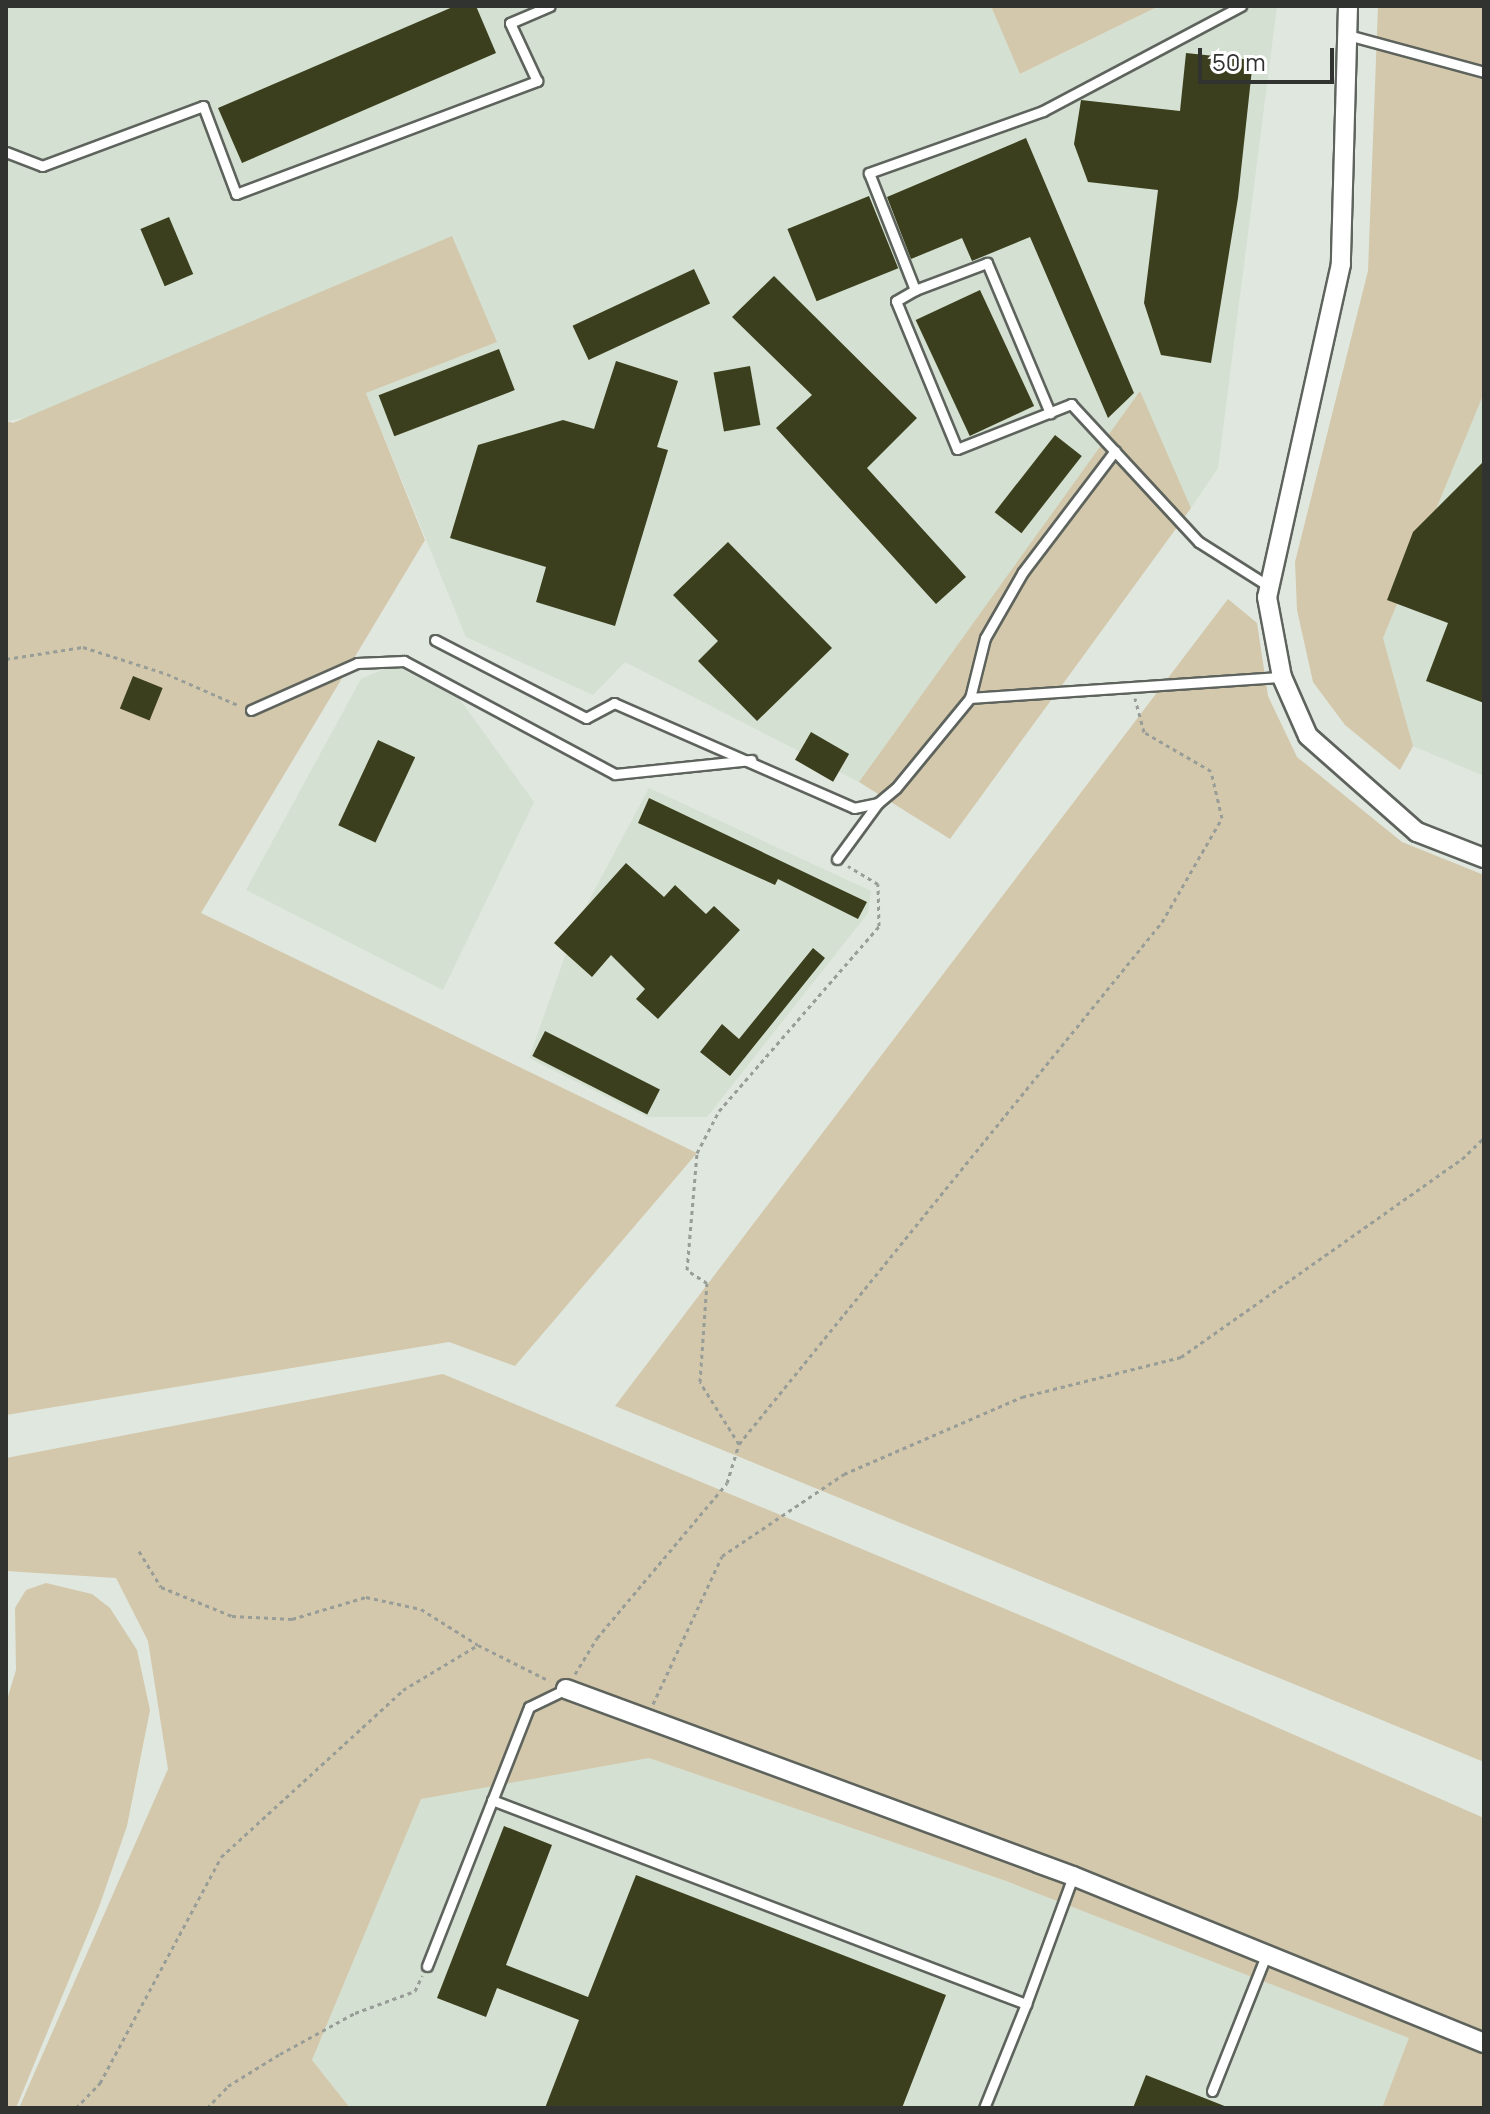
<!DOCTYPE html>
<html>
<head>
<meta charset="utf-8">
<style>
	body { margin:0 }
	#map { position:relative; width:1490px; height:2114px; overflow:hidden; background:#e0e7df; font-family:Manrope,sans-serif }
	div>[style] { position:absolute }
	.built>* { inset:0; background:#d4e0d1 }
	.green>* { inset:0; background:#d3c8ab }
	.building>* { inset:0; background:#3b3f1d; transform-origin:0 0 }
	.path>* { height:3px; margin-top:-1.5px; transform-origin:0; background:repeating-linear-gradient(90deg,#989d97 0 4px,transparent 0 8px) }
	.roads { filter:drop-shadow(2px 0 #5e645d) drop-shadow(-2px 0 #5e645d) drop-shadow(0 2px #5e645d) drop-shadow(0 -2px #5e645d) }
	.service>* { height:9px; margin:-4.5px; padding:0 4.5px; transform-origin:4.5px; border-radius:4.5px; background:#fff }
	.minor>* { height:18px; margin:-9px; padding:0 9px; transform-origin:9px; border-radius:9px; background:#fff }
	span { translate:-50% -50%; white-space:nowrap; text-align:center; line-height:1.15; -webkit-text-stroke:8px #fff; paint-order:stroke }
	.frame { position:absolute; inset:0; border:8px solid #303330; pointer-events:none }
	.scale { position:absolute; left:1198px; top:48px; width:136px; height:36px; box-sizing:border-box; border:4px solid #303330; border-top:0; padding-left:10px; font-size:24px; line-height:28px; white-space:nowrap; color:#303330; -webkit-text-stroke:6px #fff; paint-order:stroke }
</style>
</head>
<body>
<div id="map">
	<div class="built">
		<i style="clip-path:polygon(6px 6px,991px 6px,1021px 74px,1159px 6px,1277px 6px,1218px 468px,1191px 508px,1140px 392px,859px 782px,625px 662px,593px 695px,466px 637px,366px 393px,497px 342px,6px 421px)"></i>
		<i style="clip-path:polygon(1484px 393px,1484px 776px,1413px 746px,1383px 638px)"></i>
		<i style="clip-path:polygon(393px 665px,458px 697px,534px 802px,443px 990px,246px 890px,361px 679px)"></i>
		<i style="clip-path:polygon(649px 788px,871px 891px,868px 913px,707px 1117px,647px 1117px,529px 1058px,576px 925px)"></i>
		<i style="clip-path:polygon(649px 1758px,1006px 1881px,1410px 2038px,1382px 2108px,350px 2108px,312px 2060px,421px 1798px)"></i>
	</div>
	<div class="green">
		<i style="clip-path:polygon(991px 6px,1159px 6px,1020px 74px)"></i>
		<i style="clip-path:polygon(1378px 6px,1484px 6px,1484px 393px,1383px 638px,1413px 746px,1400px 770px,1345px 725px,1313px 682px,1297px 610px,1295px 562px,1368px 271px)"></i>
		<i style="clip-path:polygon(452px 236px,497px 342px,366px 393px,425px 540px,201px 913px,697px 1153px,515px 1366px,449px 1342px,6px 1415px,6px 421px,13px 423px)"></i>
		<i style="clip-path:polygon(1140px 391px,1191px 508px,950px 839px,859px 782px)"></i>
		<i style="clip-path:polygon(1228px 599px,1257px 623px,1268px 696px,1297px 757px,1402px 842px,1484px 875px,1484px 1762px,615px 1406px)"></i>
		<i style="clip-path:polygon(443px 1374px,1046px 1626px,1484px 1818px,1484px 2108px,1382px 2108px,1409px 2038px,1006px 1881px,649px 1758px,421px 1799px,312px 2060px,350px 2108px,19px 2108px,168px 1769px,148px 1641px,116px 1578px,6px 1571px,6px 1458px)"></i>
		<i style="clip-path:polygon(46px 1583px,92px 1594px,110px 1608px,137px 1650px,150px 1710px,127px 1826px,99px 1907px,16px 2108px,6px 2108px,6px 1703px,16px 1670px,15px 1608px,26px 1590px)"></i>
	</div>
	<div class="building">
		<i style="clip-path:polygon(455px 6px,476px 6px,496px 53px,242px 163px,218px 108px)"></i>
		<i style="clip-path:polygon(1186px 53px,1253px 60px,1238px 198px,1211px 363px,1161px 355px,1144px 303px,1158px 190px,1088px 182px,1074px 144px,1081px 100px,1180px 111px)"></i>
		<i style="clip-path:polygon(1026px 138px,1134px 393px,1108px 418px,1030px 237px,972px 261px,962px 238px,911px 259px,887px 197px)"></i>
		<i style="left:869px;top:196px;width:78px;height:88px;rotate:68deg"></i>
		<i style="left:169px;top:217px;width:62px;height:31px;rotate:67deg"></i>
		<i style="left:694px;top:269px;width:38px;height:134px;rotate:65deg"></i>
		<i style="clip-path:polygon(774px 276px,917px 418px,867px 468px,966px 577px,936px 604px,776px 428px,812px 395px,732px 317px)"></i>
		<i style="left:980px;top:290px;width:128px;height:71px;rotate:65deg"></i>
		<i style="left:499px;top:349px;width:44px;height:129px;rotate:69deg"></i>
		<i style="clip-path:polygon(616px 361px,678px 381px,657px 447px,668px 450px,615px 626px,536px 602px,546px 567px,450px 538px,478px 445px,563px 420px,594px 429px)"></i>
		<i style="left:750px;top:366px;width:60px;height:37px;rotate:80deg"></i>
		<i style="left:1055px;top:435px;width:34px;height:98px;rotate:38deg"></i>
		<i style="clip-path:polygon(1484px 461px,1484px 703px,1426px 681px,1448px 623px,1387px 600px,1413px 532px)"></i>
		<i style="clip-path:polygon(728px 542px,832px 648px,757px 721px,698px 661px,718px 641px,673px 595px)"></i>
		<i style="left:133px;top:676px;width:32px;height:35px;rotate:22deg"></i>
		<i style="left:811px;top:732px;width:44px;height:32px;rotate:30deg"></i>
		<i style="left:378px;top:740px;width:41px;height:94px;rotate:25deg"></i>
		<i style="clip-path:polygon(649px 798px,867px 902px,858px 919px,778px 879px,775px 885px,638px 823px)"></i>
		<i style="clip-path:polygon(626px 863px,664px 897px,675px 885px,706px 914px,714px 906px,740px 930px,658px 1019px,636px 999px,645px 989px,611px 955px,592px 977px,554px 943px)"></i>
		<i style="clip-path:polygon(813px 948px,825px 958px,730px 1076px,700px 1052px,722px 1024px,739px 1039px)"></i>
		<i style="left:545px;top:1031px;width:129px;height:28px;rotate:27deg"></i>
		<i style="clip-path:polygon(504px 1826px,552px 1845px,506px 1965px,588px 1997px,636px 1875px,946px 1995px,902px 2108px,545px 2108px,579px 2020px,497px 1988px,486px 2017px,437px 1998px)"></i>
		<i style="clip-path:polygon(1146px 2075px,1227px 2107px,1227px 2108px,1133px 2108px)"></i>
	</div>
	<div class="path">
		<i style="left:6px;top:659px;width:78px;rotate:-8.9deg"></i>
		<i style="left:83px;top:647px;width:88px;rotate:17.8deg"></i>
		<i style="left:167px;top:674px;width:77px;rotate:23.6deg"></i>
		<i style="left:739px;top:1444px;width:672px;rotate:-50.98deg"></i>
		<i style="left:1162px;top:922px;width:120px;rotate:-60deg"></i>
		<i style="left:1222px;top:818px;width:48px;rotate:-103.2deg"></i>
		<i style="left:1211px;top:771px;width:78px;rotate:-149.8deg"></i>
		<i style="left:1144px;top:732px;width:35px;rotate:-105deg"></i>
		<i style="left:139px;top:1551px;width:42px;rotate:58.6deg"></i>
		<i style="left:161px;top:1587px;width:77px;rotate:22.2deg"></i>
		<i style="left:232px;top:1616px;width:60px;rotate:2.9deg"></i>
		<i style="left:292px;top:1619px;width:77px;rotate:-16.6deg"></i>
		<i style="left:366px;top:1597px;width:56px;rotate:12.3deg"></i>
		<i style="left:421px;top:1609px;width:67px;rotate:32.3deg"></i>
		<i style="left:575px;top:1674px;width:42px;rotate:-58.6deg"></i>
		<i style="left:597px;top:1638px;width:202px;rotate:-50deg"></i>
		<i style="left:727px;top:1483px;width:41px;rotate:-72.9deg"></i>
		<i style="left:739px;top:1444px;width:73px;rotate:-122.2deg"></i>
		<i style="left:700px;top:1382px;width:99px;rotate:-86deg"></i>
		<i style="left:707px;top:1283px;width:24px;rotate:-147deg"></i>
		<i style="left:687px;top:1270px;width:117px;rotate:-85.1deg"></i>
		<i style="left:697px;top:1153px;width:47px;rotate:-62.4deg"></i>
		<i style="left:719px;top:1111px;width:245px;rotate:-49.1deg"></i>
		<i style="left:879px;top:926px;width:42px;rotate:-91.4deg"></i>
		<i style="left:878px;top:884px;width:35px;rotate:-149deg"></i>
		<i style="left:653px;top:1704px;width:163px;rotate:-65deg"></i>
		<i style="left:722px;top:1556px;width:147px;rotate:-33.9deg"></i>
		<i style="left:844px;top:1474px;width:194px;rotate:-23.4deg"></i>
		<i style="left:1022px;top:1397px;width:164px;rotate:-14.1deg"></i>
		<i style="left:1181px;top:1357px;width:344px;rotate:-35.2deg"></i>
		<i style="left:1462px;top:1159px;width:30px;rotate:-44deg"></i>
		<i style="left:76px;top:2108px;width:35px;rotate:-46deg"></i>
		<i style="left:100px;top:2083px;width:256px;rotate:-61.8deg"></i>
		<i style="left:221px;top:1857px;width:247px;rotate:-42.5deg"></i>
		<i style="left:403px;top:1690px;width:87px;rotate:-31deg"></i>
		<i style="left:478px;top:1645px;width:80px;rotate:26.6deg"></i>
		<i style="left:207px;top:2108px;width:30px;rotate:-46deg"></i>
		<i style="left:228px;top:2086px;width:61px;rotate:-31.6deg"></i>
		<i style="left:280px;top:2054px;width:85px;rotate:-28.7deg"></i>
		<i style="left:355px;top:2013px;width:64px;rotate:-20.1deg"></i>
		<i style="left:415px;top:1991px;width:17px;rotate:-65deg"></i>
	</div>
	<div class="roads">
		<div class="service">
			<i style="left:1241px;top:6px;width:224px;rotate:152.1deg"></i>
			<i style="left:1043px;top:111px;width:185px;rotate:160.4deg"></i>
			<i style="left:869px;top:173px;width:126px;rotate:68.5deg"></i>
			<i style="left:915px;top:290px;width:22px;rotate:150deg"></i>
			<i style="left:896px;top:301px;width:160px;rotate:67.6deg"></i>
			<i style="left:957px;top:449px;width:123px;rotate:-21.5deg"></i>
			<i style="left:1071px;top:404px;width:188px;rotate:47.2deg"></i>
			<i style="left:1199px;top:542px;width:84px;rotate:32.4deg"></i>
			<i style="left:1348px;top:35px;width:141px;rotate:15.2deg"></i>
			<i style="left:6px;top:152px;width:39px;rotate:21deg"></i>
			<i style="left:42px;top:166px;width:172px;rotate:-20.4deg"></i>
			<i style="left:203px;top:106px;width:94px;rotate:69.4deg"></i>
			<i style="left:236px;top:194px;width:322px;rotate:-20.6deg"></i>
			<i style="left:537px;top:81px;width:64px;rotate:-115deg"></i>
			<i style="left:510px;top:23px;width:43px;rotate:-23deg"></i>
			<i style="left:915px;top:290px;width:77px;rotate:-20.6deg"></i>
			<i style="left:987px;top:263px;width:163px;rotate:67.2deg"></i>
			<i style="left:435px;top:640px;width:170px;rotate:27.3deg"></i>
			<i style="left:586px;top:718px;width:32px;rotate:-28deg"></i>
			<i style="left:614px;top:703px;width:262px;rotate:23.6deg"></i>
			<i style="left:854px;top:808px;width:25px;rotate:-12deg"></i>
			<i style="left:878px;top:803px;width:23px;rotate:-40deg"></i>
			<i style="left:896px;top:788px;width:117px;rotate:-50.6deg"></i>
			<i style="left:970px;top:698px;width:313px;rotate:-3.9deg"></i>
			<i style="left:970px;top:698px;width:62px;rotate:-76deg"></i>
			<i style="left:985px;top:638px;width:76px;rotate:-60.1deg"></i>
			<i style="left:1023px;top:572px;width:152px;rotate:-52.8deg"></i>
			<i style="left:251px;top:710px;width:116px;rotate:-23.9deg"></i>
			<i style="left:357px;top:663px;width:47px;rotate:-2.4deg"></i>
			<i style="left:404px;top:661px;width:239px;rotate:28.2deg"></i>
			<i style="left:615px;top:774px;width:137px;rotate:-5.9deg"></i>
			<i style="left:837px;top:859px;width:69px;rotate:-53.8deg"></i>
			<i style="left:492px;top:1800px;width:572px;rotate:20.91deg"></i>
			<i style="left:1026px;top:2004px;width:136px;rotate:-69.8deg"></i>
			<i style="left:427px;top:1966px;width:278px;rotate:-68.5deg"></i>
			<i style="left:529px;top:1707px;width:41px;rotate:-25.9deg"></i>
			<i style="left:1212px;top:2091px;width:149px;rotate:-68.3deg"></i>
			<i style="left:984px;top:2108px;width:112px;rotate:-68deg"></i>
		</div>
		<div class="minor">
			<i style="left:1348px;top:6px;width:258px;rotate:91.6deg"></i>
			<i style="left:1341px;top:264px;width:341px;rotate:102.5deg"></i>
			<i style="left:1267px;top:597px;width:81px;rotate:79.4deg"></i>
			<i style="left:1282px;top:677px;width:64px;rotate:66.2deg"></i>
			<i style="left:1308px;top:736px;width:145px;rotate:41.4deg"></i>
			<i style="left:1417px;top:832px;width:72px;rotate:21.2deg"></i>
			<i style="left:566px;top:1689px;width:540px;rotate:20.25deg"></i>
			<i style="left:1073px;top:1876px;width:444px;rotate:22.1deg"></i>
		</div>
	</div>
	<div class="frame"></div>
	<div class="scale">50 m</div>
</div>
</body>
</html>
